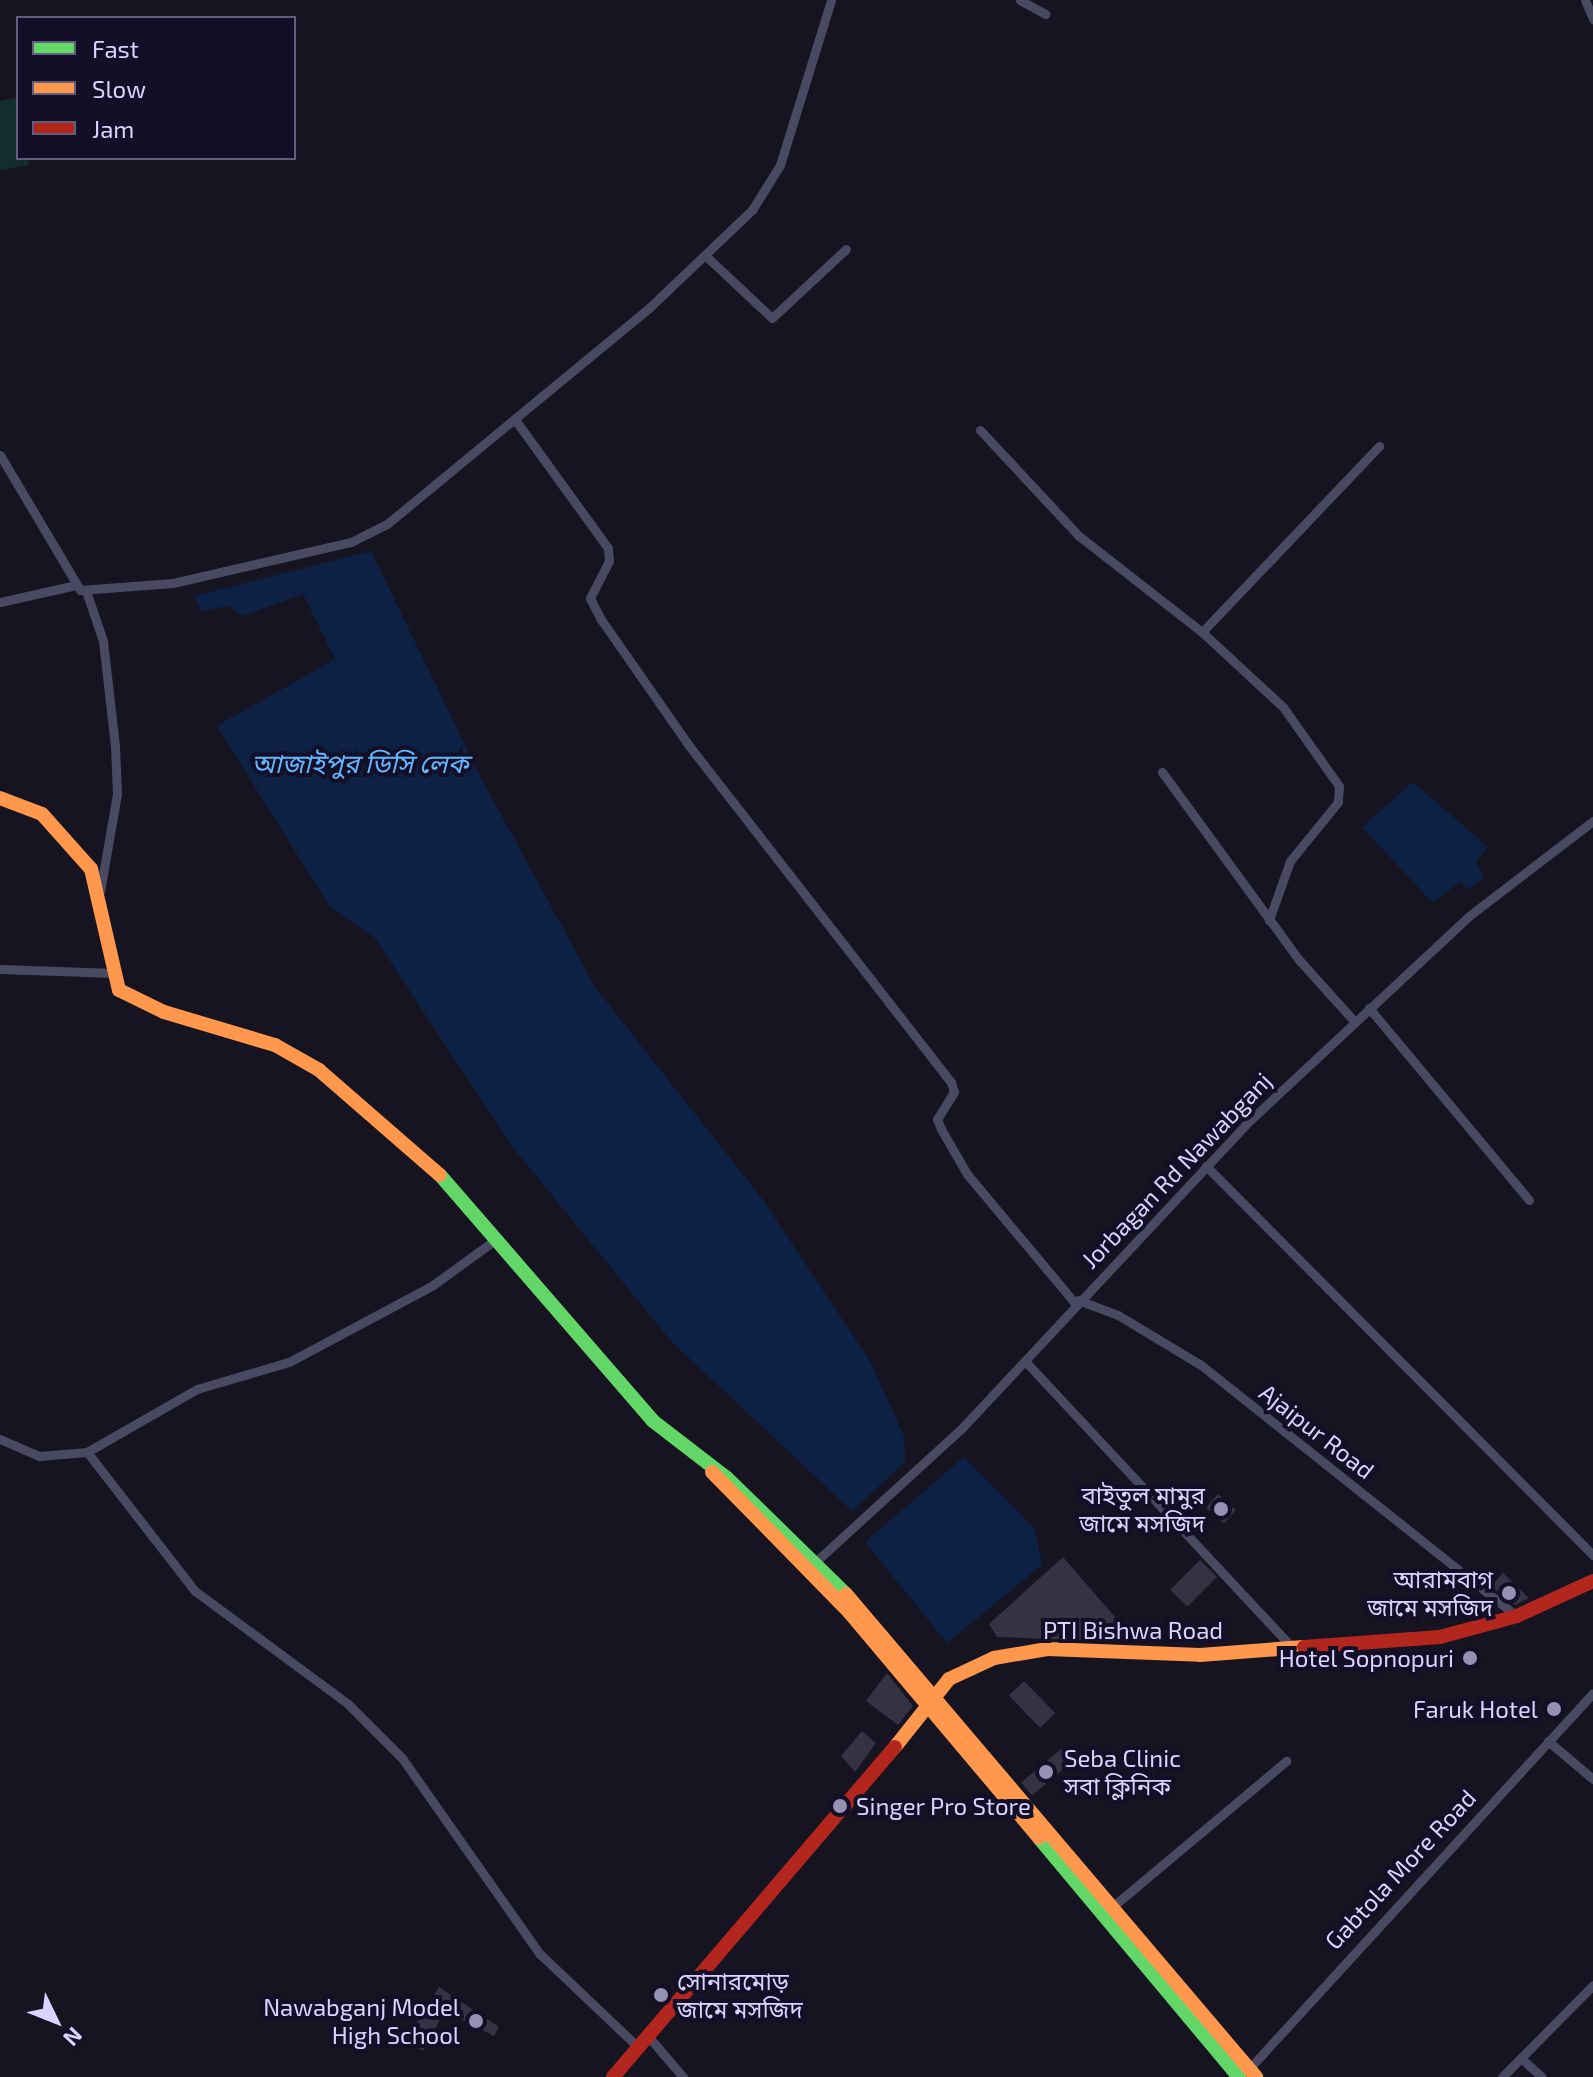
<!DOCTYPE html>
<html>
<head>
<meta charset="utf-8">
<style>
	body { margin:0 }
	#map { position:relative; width:1593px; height:2077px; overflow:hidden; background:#161421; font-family:"Exo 2","Noto Sans Bengali",sans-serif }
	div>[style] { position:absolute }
	.green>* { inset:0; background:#132c2d }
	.water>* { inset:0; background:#0d2144 }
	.building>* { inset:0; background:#343243; transform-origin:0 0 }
	.street>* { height:9px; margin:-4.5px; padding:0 4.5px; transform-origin:4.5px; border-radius:4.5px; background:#4a4962 }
	.fast>* { height:14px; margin:-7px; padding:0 7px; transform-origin:7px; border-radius:7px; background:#63d668 }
	.slow>* { height:14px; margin:-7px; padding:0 7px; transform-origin:7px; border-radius:7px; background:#ff974d }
	.jam>* { height:14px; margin:-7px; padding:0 7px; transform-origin:7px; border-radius:7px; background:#b3261e }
	.dots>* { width:22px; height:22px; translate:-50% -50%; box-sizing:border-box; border:4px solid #130f26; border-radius:50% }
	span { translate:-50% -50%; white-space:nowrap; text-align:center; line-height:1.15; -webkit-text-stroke:8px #130f26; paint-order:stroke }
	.street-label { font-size:24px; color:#d9d4ff }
	.poi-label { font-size:24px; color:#d9d4ff }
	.right { translate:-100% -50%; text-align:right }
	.left { translate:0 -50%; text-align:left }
	.water-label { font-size:26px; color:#62b6ff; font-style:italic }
	.legend { position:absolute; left:16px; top:16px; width:280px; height:144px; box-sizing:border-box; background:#130f26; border:2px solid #625e7d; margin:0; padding:10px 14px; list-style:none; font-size:24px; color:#d9d4ff }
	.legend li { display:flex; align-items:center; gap:16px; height:40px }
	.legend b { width:40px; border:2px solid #625e7d }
	.north { position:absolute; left:16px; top:1981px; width:80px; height:80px; -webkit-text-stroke:6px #130f26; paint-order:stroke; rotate:133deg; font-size:22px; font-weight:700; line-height:32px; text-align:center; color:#d9d4ff }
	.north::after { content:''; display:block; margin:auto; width:28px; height:36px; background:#d9d4ff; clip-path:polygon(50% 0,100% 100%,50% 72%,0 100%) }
</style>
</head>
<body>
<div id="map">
	<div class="green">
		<i style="clip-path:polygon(18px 97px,18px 158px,28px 158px,29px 165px,0 170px,0 101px)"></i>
	</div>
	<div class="water">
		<i style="clip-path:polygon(371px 551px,479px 774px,595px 987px,763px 1200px,870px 1361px,904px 1436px,905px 1462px,852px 1511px,671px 1341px,511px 1145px,375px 938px,330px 907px,217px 726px,335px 659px,303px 594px,244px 616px,228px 606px,201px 611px,194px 596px)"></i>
		<i style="clip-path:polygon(1413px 782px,1488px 847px,1476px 861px,1484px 878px,1469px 889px,1459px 882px,1433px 903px,1362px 827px)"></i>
		<i style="clip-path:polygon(964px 1457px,1035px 1529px,1042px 1565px,947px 1643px,865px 1542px)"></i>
	</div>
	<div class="building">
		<i style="left:1218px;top:1494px;width:24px;height:18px;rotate:42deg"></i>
		<i style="clip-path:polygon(1063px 1557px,1115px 1617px,1137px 1642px,997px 1637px,989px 1624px)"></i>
		<i style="left:1200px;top:1560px;width:24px;height:42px;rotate:45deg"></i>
		<i style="clip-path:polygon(1503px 1573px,1529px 1598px,1515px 1605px,1491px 1586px)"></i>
		<i style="clip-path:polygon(887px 1673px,913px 1706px,898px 1725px,866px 1701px)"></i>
		<i style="left:1024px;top:1681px;width:45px;height:21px;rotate:46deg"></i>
		<i style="clip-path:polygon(862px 1731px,876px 1743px,855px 1772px,841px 1756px)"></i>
		<i style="left:1061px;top:1749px;width:17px;height:52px;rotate:50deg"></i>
		<i style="clip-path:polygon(439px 1987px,499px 2027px,494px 2036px,445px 2011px,423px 2051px,406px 2040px)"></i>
	</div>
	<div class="street">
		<i style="left:1020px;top:0;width:29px;rotate:29deg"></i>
		<i style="left:1585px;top:0;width:21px;rotate:67deg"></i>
		<i style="left:707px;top:257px;width:89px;rotate:43.2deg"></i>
		<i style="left:772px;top:318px;width:101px;rotate:-43deg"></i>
		<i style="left:516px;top:421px;width:157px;rotate:54.1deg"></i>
		<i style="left:608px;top:548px;width:13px;rotate:86deg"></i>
		<i style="left:609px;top:561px;width:42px;rotate:117.2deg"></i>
		<i style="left:590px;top:598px;width:22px;rotate:63deg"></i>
		<i style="left:600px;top:618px;width:157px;rotate:55.1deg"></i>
		<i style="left:690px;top:747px;width:425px;rotate:52.1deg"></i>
		<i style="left:951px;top:1082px;width:10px;rotate:73deg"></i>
		<i style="left:954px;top:1092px;width:32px;rotate:122deg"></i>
		<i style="left:937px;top:1119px;width:11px;rotate:68deg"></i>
		<i style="left:941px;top:1129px;width:52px;rotate:60deg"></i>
		<i style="left:967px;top:1174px;width:168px;rotate:50.1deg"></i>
		<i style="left:980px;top:430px;width:145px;rotate:47deg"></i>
		<i style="left:1079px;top:536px;width:156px;rotate:38deg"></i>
		<i style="left:1202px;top:632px;width:110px;rotate:42.8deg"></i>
		<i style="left:1283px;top:707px;width:97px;rotate:54.7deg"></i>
		<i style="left:1339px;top:786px;width:16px;rotate:94deg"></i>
		<i style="left:1338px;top:802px;width:76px;rotate:129.1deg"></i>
		<i style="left:1290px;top:861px;width:63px;rotate:109.6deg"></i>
		<i style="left:0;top:455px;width:157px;rotate:59.3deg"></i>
		<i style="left:80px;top:590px;width:93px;rotate:-4.3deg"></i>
		<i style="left:173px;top:583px;width:183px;rotate:-13deg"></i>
		<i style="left:351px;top:542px;width:40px;rotate:-26.6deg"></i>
		<i style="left:387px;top:524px;width:340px;rotate:-39.5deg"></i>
		<i style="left:649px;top:308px;width:142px;rotate:-43.6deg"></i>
		<i style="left:752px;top:210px;width:53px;rotate:-58.1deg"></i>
		<i style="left:780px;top:165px;width:173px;rotate:-72.8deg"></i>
		<i style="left:86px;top:591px;width:53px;rotate:71.2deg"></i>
		<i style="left:103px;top:641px;width:106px;rotate:83.5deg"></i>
		<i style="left:115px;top:746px;width:48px;rotate:87.6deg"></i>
		<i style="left:117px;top:794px;width:98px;rotate:99.9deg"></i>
		<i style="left:0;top:602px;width:78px;rotate:-12.6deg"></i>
		<i style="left:1202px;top:632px;width:257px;rotate:-46.4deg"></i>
		<i style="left:1162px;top:772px;width:234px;rotate:53.9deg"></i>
		<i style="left:1300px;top:961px;width:81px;rotate:48deg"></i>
		<i style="left:0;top:969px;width:115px;rotate:2deg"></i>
		<i style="left:1369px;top:1008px;width:250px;rotate:50.2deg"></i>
		<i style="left:1206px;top:1166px;width:549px;rotate:45.15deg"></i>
		<i style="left:1078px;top:1300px;width:43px;rotate:20.6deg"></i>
		<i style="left:1118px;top:1315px;width:97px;rotate:31.1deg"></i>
		<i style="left:1201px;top:1365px;width:404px;rotate:38.5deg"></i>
		<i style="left:1025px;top:1361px;width:393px;rotate:47deg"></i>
		<i style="left:0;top:1439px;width:43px;rotate:23.6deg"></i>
		<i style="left:39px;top:1456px;width:48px;rotate:-4.8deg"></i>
		<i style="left:87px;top:1452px;width:127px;rotate:-29.8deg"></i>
		<i style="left:197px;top:1389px;width:96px;rotate:-16.4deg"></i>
		<i style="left:289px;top:1362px;width:163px;rotate:-28.1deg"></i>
		<i style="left:433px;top:1285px;width:77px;rotate:-36deg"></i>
		<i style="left:87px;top:1452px;width:176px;rotate:52.2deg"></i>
		<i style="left:195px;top:1591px;width:190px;rotate:36.4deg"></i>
		<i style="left:348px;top:1704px;width:76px;rotate:45deg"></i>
		<i style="left:402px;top:1758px;width:240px;rotate:54.9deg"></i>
		<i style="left:540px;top:1954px;width:135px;rotate:43.5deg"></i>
		<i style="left:812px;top:1565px;width:202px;rotate:-42.4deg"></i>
		<i style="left:961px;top:1429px;width:416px;rotate:-46.9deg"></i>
		<i style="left:1245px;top:1125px;width:306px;rotate:-43deg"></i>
		<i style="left:1469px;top:916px;width:156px;rotate:-37.5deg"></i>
		<i style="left:1548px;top:1741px;width:59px;rotate:40.2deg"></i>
		<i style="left:1111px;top:1908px;width:229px;rotate:-40deg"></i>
		<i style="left:648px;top:2036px;width:54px;rotate:49.5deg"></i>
		<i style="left:1523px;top:2060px;width:25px;rotate:42deg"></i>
		<i style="left:1247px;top:2071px;width:512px;rotate:-47.53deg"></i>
		<i style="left:1502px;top:2077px;width:129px;rotate:-45.3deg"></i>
	</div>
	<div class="fast">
		<i style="left:440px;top:1175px;width:325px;rotate:49.1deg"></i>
		<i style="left:653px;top:1421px;width:93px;rotate:37.6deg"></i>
		<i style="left:727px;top:1478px;width:166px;rotate:44.3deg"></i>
		<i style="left:1039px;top:1838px;width:312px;rotate:50.1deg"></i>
	</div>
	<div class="slow">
		<i style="left:0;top:798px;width:45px;rotate:20.9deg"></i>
		<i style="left:42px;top:814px;width:74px;rotate:48.3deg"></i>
		<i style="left:91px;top:869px;width:124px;rotate:77deg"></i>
		<i style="left:119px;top:990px;width:50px;rotate:26.1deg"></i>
		<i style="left:164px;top:1012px;width:116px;rotate:16.6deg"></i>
		<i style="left:275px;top:1045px;width:51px;rotate:29.6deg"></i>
		<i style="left:319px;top:1070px;width:160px;rotate:41deg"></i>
		<i style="left:712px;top:1472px;width:196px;rotate:45.6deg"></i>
		<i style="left:849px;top:1612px;width:295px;rotate:49.9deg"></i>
		<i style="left:846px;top:1594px;width:634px;rotate:49.67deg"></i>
		<i style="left:895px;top:1747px;width:87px;rotate:-51.5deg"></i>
		<i style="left:949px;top:1679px;width:50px;rotate:-25deg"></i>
		<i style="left:994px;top:1658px;width:54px;rotate:-9.6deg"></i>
		<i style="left:1047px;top:1649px;width:153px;rotate:2.2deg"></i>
		<i style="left:1200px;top:1655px;width:104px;rotate:-4.4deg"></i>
	</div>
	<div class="jam">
		<i style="left:1304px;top:1647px;width:136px;rotate:-4.2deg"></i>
		<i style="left:1440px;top:1637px;width:80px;rotate:-15.3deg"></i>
		<i style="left:1517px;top:1616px;width:84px;rotate:-24.7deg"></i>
		<i style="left:613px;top:2077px;width:434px;rotate:-49.5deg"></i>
	</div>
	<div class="dots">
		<i style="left:1221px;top:1509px;background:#9591b1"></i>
		<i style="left:1509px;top:1593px;background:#9591b1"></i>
		<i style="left:1470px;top:1658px;background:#9591b1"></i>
		<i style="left:1554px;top:1709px;background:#9591b1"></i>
		<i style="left:1046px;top:1772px;background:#9591b1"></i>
		<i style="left:840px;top:1806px;background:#9591b1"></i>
		<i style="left:661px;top:1995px;background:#9591b1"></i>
		<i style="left:476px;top:2021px;background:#9591b1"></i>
	</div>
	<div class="street-label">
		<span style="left:1176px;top:1170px;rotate:-46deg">Jorbagan Rd Nawabganj</span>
		<span style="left:1317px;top:1431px;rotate:38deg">Ajaipur Road</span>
		<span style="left:1133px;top:1630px">PTI Bishwa Road</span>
		<span style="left:1400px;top:1869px;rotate:-47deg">Gabtola More Road</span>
	</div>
	<div class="poi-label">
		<span class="right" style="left:1205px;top:1509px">বাইতুল মামুর<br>জামে মসজিদ</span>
		<span class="right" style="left:1493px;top:1593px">আরামবাগ<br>জামে মসজিদ</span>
		<span class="right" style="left:1454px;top:1658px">Hotel Sopnopuri</span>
		<span class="right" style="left:1538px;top:1709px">Faruk Hotel</span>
		<span class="left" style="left:1064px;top:1772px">Seba Clinic<br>সবা ক্লিনিক</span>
		<span class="left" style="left:856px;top:1806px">Singer Pro Store</span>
		<span class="left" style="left:677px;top:1995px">সোনারমোড়<br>জামে মসজিদ</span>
		<span class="right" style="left:460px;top:2021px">Nawabganj Model<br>High School</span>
	</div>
	<div class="water-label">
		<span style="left:360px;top:763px">আজাইপুর ডিসি লেক</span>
	</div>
	<ul class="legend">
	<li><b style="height:10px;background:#63d668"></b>Fast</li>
	<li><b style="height:10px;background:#ff974d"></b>Slow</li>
	<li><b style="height:10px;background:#b3261e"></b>Jam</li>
	</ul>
	<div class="north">N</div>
</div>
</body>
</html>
